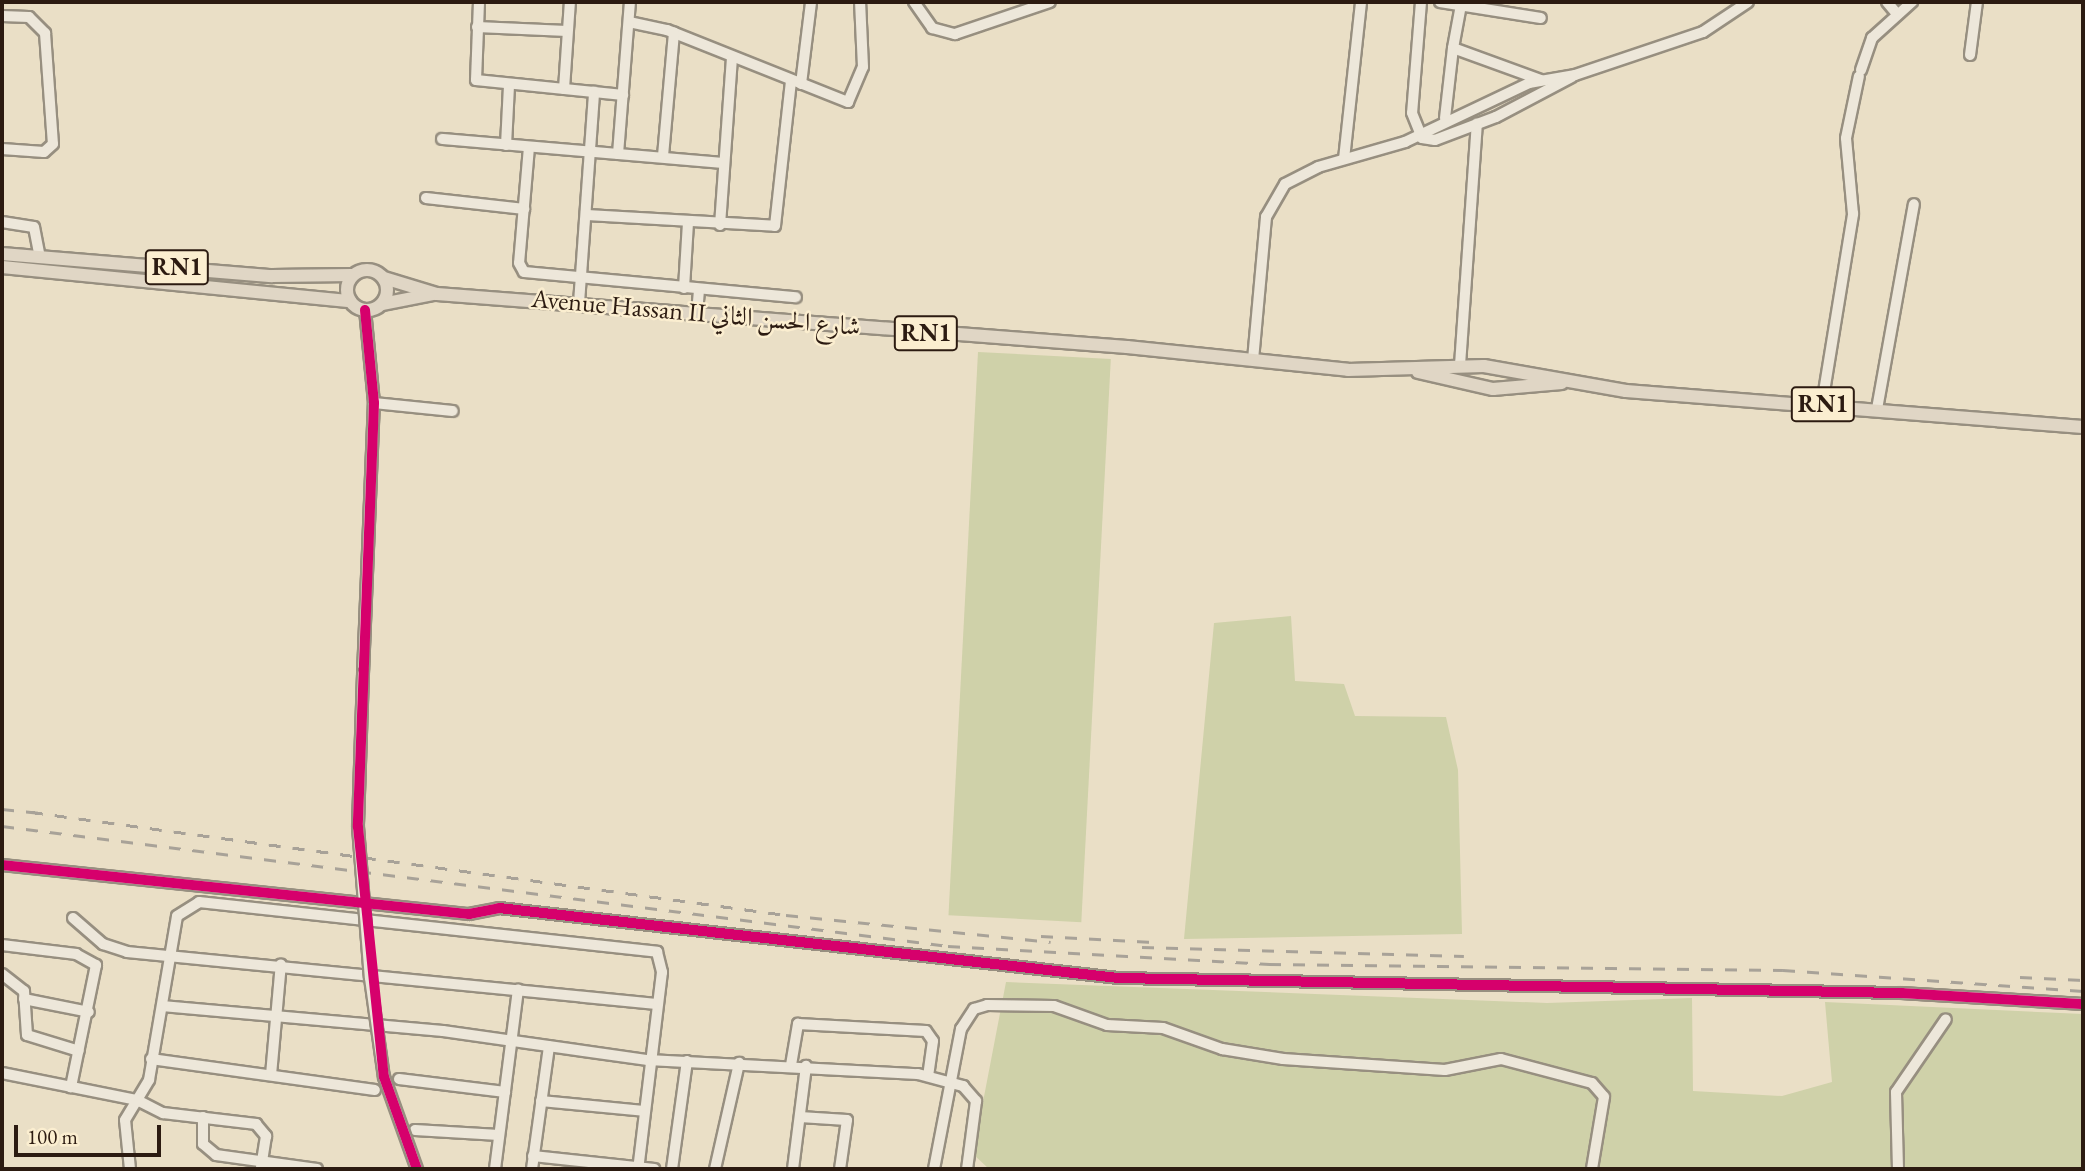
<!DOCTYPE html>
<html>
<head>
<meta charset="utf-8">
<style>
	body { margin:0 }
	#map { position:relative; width:2085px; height:1171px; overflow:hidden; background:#eadfc6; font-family:"EB Garamond",Amiri,serif }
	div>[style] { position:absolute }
	.green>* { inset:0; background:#cfd1a9; transform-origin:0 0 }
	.roads { filter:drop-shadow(2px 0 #978f80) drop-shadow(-2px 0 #978f80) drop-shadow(0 2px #978f80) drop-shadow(0 -2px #978f80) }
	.minor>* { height:10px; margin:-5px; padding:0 5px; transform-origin:5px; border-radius:5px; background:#ede7da }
	.major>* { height:12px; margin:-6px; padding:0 6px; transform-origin:6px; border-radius:6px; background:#e0d6c5 }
	.major>.ring { margin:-6px; padding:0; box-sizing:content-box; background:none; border:12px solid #e0d6c5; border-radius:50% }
	.rail>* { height:2.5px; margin-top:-1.25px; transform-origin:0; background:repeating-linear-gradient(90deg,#a8a298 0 12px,transparent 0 24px) }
	.bridges { filter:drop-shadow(2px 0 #978f80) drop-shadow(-2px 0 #978f80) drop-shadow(0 2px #978f80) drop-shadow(0 -2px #978f80) }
	.minor-bridge>* { height:10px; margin:-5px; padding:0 5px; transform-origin:5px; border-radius:5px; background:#ede7da }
	.cycleway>* { height:10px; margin:-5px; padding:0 5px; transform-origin:5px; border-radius:5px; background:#d6006c }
	span { translate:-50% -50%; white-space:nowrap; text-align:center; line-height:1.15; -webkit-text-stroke:5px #fbeed0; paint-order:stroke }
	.shield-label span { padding:2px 5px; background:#fbeed0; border:2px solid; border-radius:5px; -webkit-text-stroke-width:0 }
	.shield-label { font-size:24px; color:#2c1b11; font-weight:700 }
	.street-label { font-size:26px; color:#2c1b11 }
	.frame { position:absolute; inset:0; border:4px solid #2c1b11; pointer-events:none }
	.scale { position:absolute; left:14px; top:1125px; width:147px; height:32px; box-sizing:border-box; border:4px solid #2c1b11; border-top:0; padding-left:9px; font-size:21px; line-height:24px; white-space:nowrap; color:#2c1b11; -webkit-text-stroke:5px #fbeed0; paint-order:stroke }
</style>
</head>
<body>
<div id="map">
	<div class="green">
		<i style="left:978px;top:352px;width:133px;height:564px;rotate:3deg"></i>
		<i style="clip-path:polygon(1291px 616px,1295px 681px,1344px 684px,1355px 716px,1446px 717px,1458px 770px,1462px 934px,1184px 939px,1214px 623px)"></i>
		<i style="clip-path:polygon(1006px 982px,1547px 1003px,1692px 998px,1693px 1091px,1782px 1096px,1832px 1082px,1825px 1002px,2083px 1014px,2083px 1169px,989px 1169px,973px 1154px)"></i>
	</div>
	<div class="roads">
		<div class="minor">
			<i style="left:479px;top:2px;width:78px;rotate:92.2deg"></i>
			<i style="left:476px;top:80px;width:148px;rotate:5.8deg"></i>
			<i style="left:914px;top:2px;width:32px;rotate:55deg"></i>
			<i style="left:932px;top:28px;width:24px;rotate:15deg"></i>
			<i style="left:955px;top:34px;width:100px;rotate:-18.6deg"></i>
			<i style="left:1421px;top:2px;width:111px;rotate:94.6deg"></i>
			<i style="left:1412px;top:113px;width:27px;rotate:68deg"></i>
			<i style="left:1422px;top:138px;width:13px;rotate:9deg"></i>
			<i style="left:1435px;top:140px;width:65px;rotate:-20.7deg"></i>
			<i style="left:1496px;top:117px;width:86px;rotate:-27.8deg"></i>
			<i style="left:1440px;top:2px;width:102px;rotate:9deg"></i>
			<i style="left:1887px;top:2px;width:16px;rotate:50deg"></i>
			<i style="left:2px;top:16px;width:27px;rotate:2deg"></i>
			<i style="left:29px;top:17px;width:23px;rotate:45deg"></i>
			<i style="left:45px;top:33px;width:111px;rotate:85.9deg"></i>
			<i style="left:53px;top:144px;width:12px;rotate:138deg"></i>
			<i style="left:44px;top:152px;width:42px;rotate:-175.9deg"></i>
			<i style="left:629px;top:22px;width:39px;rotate:12deg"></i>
			<i style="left:667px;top:30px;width:195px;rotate:21.7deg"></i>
			<i style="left:848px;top:102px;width:38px;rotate:-67deg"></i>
			<i style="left:863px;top:67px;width:65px;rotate:-92.6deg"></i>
			<i style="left:477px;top:27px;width:90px;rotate:2.5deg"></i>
			<i style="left:1453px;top:48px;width:44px;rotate:-79.5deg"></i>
			<i style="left:1970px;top:55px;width:53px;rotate:-82.5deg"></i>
			<i style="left:1861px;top:70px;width:34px;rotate:-71deg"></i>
			<i style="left:1872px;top:38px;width:54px;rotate:-42deg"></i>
			<i style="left:801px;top:84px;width:83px;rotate:-83deg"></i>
			<i style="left:564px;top:89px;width:87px;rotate:-86.1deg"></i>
			<i style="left:1445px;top:118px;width:70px;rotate:-83.5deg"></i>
			<i style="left:1453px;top:48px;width:94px;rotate:20deg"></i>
			<i style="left:442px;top:139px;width:283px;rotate:4.9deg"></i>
			<i style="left:506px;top:145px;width:59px;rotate:-87.1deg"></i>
			<i style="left:529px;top:147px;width:116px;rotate:94.9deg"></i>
			<i style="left:519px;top:263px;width:10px;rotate:61deg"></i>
			<i style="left:524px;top:272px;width:273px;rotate:5.3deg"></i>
			<i style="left:618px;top:154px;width:152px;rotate:-85.5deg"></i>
			<i style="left:663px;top:156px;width:124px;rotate:-84.9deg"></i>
			<i style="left:1344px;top:159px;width:158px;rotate:-83.8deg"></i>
			<i style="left:426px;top:198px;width:99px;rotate:6.4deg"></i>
			<i style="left:587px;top:215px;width:188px;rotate:3.3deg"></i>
			<i style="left:775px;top:226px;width:147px;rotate:-83.7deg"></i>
			<i style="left:2px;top:222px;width:32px;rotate:9deg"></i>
			<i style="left:34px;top:227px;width:31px;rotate:79deg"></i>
			<i style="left:720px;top:225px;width:168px;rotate:-85.9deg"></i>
			<i style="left:684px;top:288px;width:65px;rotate:-86.5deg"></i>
			<i style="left:579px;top:303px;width:212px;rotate:-85.9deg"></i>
			<i style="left:697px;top:313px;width:24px;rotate:-85deg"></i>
			<i style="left:1253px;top:360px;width:144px;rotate:-84.8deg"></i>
			<i style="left:1266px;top:217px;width:38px;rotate:-60deg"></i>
			<i style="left:1285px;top:184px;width:37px;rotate:-27deg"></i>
			<i style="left:1318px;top:167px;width:91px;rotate:-16deg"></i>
			<i style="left:1405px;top:142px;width:137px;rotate:-25.4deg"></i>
			<i style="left:1529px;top:83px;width:47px;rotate:-9.9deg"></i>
			<i style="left:1575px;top:75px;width:135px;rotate:-18.6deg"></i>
			<i style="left:1703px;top:32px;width:54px;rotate:-33.7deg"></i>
			<i style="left:1460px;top:365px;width:242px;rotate:-86deg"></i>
			<i style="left:374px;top:403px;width:79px;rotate:5.8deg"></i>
			<i style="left:1822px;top:404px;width:193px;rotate:-80.7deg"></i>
			<i style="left:1853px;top:214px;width:76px;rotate:-95.3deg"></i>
			<i style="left:1846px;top:138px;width:63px;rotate:-78.2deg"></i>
			<i style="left:1877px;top:409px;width:208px;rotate:-79.8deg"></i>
			<i style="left:363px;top:674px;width:271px;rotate:-87.7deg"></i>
			<i style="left:374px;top:403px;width:93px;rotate:-95.5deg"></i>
			<i style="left:2px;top:865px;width:470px;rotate:6deg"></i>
			<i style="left:469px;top:914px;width:31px;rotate:-11deg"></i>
			<i style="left:499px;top:908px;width:623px;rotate:6.45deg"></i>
			<i style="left:1118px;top:978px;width:784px;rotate:1.1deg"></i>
			<i style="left:1902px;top:993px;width:181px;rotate:3.5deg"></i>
			<i style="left:73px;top:918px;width:40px;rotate:41deg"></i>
			<i style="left:103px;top:944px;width:25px;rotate:18deg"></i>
			<i style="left:127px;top:952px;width:532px;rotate:5.61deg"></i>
			<i style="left:2px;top:945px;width:75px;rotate:6.9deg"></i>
			<i style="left:76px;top:954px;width:23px;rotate:29deg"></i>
			<i style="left:96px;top:965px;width:125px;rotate:101.6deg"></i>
			<i style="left:2px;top:974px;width:28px;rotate:38deg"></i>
			<i style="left:24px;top:991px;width:44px;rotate:86.1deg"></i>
			<i style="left:27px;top:1035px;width:54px;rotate:17.1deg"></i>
			<i style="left:24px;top:999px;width:66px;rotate:11.3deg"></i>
			<i style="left:162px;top:1006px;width:282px;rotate:5.1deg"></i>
			<i style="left:443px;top:1031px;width:207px;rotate:8.1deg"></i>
			<i style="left:648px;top:1060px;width:270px;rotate:3deg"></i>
			<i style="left:918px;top:1074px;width:47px;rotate:14.9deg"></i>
			<i style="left:963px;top:1086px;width:20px;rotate:49deg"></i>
			<i style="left:976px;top:1101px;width:69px;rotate:97.5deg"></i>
			<i style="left:151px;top:1059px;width:226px;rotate:7.9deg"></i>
			<i style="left:791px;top:1065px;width:42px;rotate:-80.3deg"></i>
			<i style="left:798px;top:1024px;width:128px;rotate:3.1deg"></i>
			<i style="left:926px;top:1031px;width:12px;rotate:55deg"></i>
			<i style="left:933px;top:1041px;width:35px;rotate:98deg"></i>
			<i style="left:2px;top:1073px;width:138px;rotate:11.3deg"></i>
			<i style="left:137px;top:1100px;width:29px;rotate:27deg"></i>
			<i style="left:163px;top:1113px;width:94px;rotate:6.7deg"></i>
			<i style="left:256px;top:1124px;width:16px;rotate:50deg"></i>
			<i style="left:266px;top:1136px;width:33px;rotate:99deg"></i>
			<i style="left:271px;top:1075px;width:111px;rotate:-84.9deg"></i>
			<i style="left:399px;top:1079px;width:107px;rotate:7deg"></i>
			<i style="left:541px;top:1101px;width:103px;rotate:5.5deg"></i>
			<i style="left:203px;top:1117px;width:27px;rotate:90deg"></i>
			<i style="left:203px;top:1144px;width:17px;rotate:40deg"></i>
			<i style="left:216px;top:1155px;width:102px;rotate:7.9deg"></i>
			<i style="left:800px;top:1117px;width:47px;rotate:3.7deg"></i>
			<i style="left:847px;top:1120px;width:49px;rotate:98.1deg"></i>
			<i style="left:415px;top:1130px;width:84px;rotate:3.4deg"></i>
			<i style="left:533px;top:1156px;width:122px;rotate:6.1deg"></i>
			<i style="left:130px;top:1169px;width:49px;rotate:-95.8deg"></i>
			<i style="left:125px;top:1120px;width:47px;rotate:-59deg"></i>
			<i style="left:149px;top:1080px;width:166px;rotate:-80.3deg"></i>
			<i style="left:177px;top:916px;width:26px;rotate:-32deg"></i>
			<i style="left:199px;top:902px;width:461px;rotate:6.2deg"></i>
			<i style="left:657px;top:952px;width:21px;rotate:76deg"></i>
			<i style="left:662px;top:972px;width:198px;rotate:96.9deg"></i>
			<i style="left:495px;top:1169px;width:181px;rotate:-82.7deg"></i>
			<i style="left:532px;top:1169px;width:124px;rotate:-82.1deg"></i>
			<i style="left:672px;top:1169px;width:109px;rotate:-82.1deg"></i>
			<i style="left:715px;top:1169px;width:109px;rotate:-77.2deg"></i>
			<i style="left:793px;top:1169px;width:104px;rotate:-82.8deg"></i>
			<i style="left:934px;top:1169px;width:143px;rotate:-79.1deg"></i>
			<i style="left:961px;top:1029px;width:24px;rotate:-57deg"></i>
			<i style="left:974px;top:1009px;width:14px;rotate:-17deg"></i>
			<i style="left:987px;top:1005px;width:67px;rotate:0.9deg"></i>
			<i style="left:1054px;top:1006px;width:56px;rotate:19.7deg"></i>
			<i style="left:1107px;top:1025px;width:56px;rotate:3.1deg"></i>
			<i style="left:1163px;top:1028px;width:63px;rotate:19.6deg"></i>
			<i style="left:1222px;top:1049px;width:62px;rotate:9.3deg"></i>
			<i style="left:1283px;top:1059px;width:162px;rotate:3.9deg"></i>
			<i style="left:1445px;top:1070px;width:57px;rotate:-11.1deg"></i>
			<i style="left:1501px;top:1059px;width:94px;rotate:14.8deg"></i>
			<i style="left:1592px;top:1083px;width:18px;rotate:49deg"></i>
			<i style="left:1604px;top:1097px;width:73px;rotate:99.5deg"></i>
			<i style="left:1898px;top:1169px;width:77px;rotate:-91.5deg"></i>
			<i style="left:1896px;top:1092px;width:88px;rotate:-55.6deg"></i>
		</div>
		<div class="major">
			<i style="left:2px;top:254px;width:271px;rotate:4.7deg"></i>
			<i style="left:272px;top:276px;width:80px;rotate:-0.7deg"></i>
			<i style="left:2px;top:267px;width:350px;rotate:5.6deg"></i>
			<i class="ring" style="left:347px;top:270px;width:28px;height:28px"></i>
			<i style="left:384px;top:278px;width:55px;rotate:16.8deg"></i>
			<i style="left:437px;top:294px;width:692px;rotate:4.39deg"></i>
			<i style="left:1127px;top:347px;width:222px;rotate:5.9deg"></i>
			<i style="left:1348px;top:370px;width:136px;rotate:-1.7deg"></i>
			<i style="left:1484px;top:366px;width:144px;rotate:10deg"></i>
			<i style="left:1626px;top:391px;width:458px;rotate:4.5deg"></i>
			<i style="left:382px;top:304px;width:53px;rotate:-10.9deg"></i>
			<i style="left:1418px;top:372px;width:77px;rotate:12.8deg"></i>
			<i style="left:1493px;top:389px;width:69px;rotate:-5deg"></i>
		</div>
	</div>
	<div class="rail">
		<i style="left:2px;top:809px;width:39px;rotate:6deg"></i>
		<i style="left:31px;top:812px;width:762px;rotate:7.77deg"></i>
		<i style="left:786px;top:915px;width:266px;rotate:5.8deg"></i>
		<i style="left:2px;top:826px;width:954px;rotate:7.23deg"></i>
		<i style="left:948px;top:946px;width:322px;rotate:3.2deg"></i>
		<i style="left:1269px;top:964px;width:514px;rotate:0.67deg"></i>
		<i style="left:1783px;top:970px;width:301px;rotate:4deg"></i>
		<i style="left:1041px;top:936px;width:112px;rotate:3.1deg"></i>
		<i style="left:1142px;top:947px;width:322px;rotate:1.6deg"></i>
		<i style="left:2020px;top:977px;width:63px;rotate:2.7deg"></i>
	</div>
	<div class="bridges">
		<div class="minor-bridge">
			<i style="left:363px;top:674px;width:153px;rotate:91.9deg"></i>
			<i style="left:358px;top:827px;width:151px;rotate:85.5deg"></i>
			<i style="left:370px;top:978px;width:100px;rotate:82deg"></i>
			<i style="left:384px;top:1077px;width:98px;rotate:70.3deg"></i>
		</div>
	</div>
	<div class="cycleway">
		<i style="left:365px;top:310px;width:93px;rotate:84.5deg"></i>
		<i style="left:374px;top:403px;width:424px;rotate:92.2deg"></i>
		<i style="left:358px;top:827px;width:251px;rotate:84.1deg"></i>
		<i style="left:384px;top:1077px;width:98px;rotate:70.3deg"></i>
		<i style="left:2px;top:865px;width:470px;rotate:6deg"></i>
		<i style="left:469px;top:914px;width:31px;rotate:-11deg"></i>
		<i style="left:499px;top:908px;width:623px;rotate:6.45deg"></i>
		<i style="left:1118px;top:978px;width:784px;rotate:1.1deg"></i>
		<i style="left:1902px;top:993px;width:181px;rotate:3.5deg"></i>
	</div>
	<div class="shield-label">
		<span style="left:177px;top:267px">RN1</span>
		<span style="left:926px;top:333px">RN1</span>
		<span style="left:1823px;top:404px">RN1</span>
	</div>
	<div class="street-label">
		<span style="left:696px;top:313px;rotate:5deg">Avenue Hassan II شارع الحسن الثاني</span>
	</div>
	<div class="frame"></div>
	<div class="scale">100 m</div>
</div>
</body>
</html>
